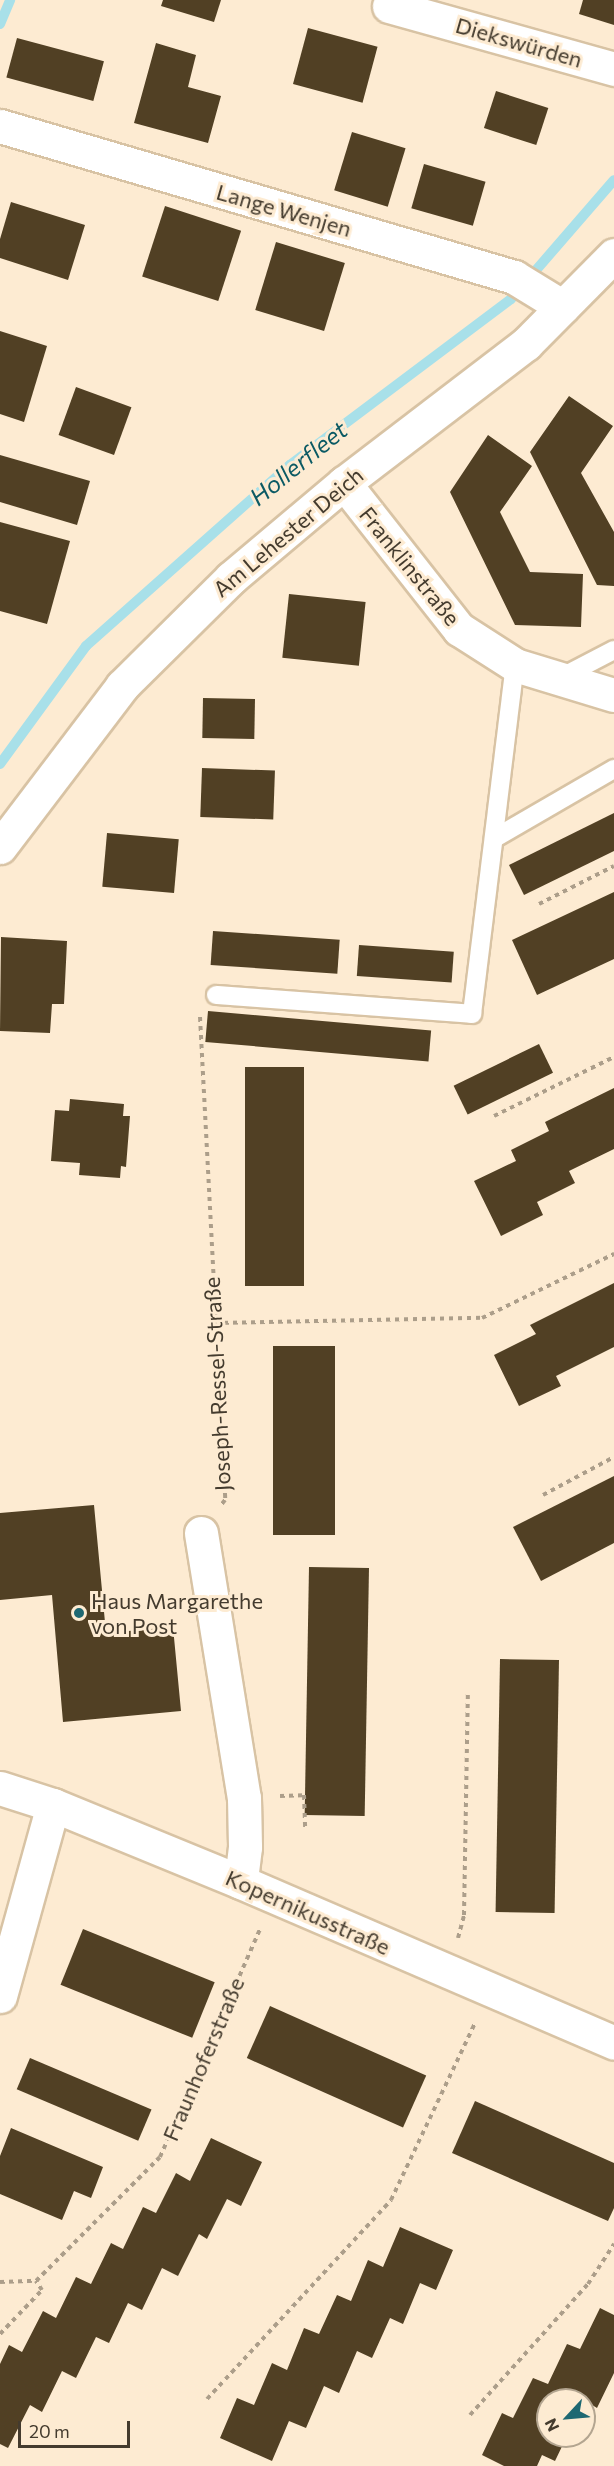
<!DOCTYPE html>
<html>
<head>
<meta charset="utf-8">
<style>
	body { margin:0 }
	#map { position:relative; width:614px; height:2466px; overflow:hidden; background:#fdebd2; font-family:Commissioner,sans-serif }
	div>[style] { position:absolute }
	.stream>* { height:10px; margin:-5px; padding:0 5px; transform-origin:5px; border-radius:5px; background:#a8e0e9 }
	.building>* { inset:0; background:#514024; transform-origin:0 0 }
	.path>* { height:4px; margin-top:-2px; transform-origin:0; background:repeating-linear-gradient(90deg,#ac9e8a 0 4.5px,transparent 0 9px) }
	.roads { filter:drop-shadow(2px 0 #d8c3a4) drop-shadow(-2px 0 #d8c3a4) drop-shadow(0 2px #d8c3a4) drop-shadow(0 -2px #d8c3a4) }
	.lane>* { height:18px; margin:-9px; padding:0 9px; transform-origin:9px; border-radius:9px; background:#fff }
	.street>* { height:33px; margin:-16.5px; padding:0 16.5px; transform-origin:16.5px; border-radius:16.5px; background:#fff }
	.secondary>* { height:33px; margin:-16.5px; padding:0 16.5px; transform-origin:16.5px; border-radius:16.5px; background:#fff }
	.dots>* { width:16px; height:16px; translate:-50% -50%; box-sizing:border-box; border:3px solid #fdebd2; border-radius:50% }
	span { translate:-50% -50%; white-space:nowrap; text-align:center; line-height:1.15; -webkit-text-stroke:6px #fdebd2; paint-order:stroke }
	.street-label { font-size:22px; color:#443b2e }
	.poi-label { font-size:22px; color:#443b2e }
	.left { translate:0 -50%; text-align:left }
	.water-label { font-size:24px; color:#0b5a64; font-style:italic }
	.north { position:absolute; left:536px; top:2388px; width:60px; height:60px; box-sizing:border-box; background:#fdebd2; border:2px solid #b3a590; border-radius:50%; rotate:244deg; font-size:16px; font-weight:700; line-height:24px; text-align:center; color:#443b2e }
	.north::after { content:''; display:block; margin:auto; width:21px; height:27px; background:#1e6872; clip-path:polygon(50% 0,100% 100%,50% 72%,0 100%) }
	.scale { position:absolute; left:18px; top:2421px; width:112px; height:27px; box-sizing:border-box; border:3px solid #443b2e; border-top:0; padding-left:8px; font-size:18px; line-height:21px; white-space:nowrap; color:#443b2e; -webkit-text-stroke:4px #fdebd2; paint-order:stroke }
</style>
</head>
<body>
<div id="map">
	<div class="stream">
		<i style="left:0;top:24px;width:26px;rotate:-67deg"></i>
		<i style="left:0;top:764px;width:146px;rotate:-53.9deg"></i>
		<i style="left:86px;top:646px;width:273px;rotate:-41.6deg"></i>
		<i style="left:290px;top:465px;width:276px;rotate:-36.9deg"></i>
		<i style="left:511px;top:299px;width:157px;rotate:-49.1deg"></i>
	</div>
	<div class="building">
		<i style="clip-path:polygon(163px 0,221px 0,214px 22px,161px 6px)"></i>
		<i style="clip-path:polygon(583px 0,614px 0,614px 25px,579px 14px)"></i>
		<i style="left:308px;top:28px;width:72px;height:58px;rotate:15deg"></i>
		<i style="left:17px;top:38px;width:90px;height:41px;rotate:15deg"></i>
		<i style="clip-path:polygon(156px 43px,196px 55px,188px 87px,221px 96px,208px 143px,134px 123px)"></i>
		<i style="left:496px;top:91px;width:55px;height:39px;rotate:18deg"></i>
		<i style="left:352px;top:132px;width:56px;height:61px;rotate:17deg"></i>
		<i style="left:424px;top:164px;width:64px;height:46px;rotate:16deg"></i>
		<i style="clip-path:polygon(11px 202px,85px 225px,68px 280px,0 258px,0 239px)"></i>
		<i style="left:165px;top:206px;width:80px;height:74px;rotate:18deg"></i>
		<i style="left:276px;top:242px;width:72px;height:71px;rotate:17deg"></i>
		<i style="clip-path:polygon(0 331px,47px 346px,24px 422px,0 414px)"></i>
		<i style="left:76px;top:387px;width:59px;height:51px;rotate:20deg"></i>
		<i style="clip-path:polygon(569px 396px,613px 426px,581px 473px,614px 532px,614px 586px,597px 585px,530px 452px)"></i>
		<i style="clip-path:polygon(488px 435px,532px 466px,500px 512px,530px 572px,583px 574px,581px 627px,515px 625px,450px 492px)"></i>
		<i style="clip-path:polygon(0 455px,90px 481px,77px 525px,0 502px)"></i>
		<i style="clip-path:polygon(0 522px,70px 541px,47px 624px,0 611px)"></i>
		<i style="left:289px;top:594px;width:77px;height:64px;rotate:6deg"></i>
		<i style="left:203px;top:698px;width:52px;height:40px;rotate:1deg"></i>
		<i style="left:202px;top:768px;width:73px;height:49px;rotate:2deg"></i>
		<i style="clip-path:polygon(614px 813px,614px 851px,524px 895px,509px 865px)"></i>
		<i style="left:107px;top:833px;width:72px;height:54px;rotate:5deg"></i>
		<i style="clip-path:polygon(614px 892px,614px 959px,537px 995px,512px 940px)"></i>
		<i style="left:213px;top:931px;width:127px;height:34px;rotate:4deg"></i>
		<i style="clip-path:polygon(1px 937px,67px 941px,64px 1004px,52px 1004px,50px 1033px,0 1031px)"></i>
		<i style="left:359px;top:945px;width:95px;height:31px;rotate:4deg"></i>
		<i style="left:208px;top:1011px;width:224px;height:31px;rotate:5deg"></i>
		<i style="left:539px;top:1044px;width:32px;height:95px;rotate:64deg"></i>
		<i style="left:245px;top:1067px;width:59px;height:219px"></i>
		<i style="clip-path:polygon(614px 1088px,614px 1149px,569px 1171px,575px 1183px,537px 1202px,543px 1215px,501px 1236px,474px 1181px,516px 1161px,511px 1150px,549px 1131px,545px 1122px)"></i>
		<i style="clip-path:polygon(70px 1099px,124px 1104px,123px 1116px,130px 1116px,126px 1167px,121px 1166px,120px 1178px,79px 1175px,80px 1163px,51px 1161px,55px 1110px,69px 1111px)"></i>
		<i style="clip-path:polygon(614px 1283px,614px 1347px,556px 1376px,561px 1386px,519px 1406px,494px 1355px,536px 1334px,530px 1325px)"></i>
		<i style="left:273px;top:1346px;width:62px;height:189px"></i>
		<i style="clip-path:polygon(614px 1476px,614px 1543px,541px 1581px,513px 1527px)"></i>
		<i style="clip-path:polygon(94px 1505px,106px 1633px,173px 1627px,181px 1711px,63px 1722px,52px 1595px,0 1600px,0 1513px)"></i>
		<i style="left:309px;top:1567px;width:60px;height:248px;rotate:1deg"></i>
		<i style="left:500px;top:1659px;width:59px;height:253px;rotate:1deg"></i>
		<i style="left:83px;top:1929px;width:142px;height:60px;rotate:22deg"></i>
		<i style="left:270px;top:2006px;width:171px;height:57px;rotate:24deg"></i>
		<i style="left:30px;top:2058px;width:132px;height:34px;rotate:23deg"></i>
		<i style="clip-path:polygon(475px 2101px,614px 2163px,614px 2208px,608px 2221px,452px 2153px)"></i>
		<i style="clip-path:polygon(11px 2128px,103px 2167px,91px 2198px,74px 2191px,62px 2220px,0 2194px,0 2156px)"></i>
		<i style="clip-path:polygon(211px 2138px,262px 2162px,241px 2206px,227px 2199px,207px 2239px,199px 2234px,178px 2276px,162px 2268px,142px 2310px,128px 2303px,109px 2343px,96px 2337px,76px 2378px,62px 2371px,42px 2412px,30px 2405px,8px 2448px,0 2444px,0 2364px,9px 2345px,22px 2352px,43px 2311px,56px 2318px,76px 2277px,91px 2284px,111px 2243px,123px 2249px,143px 2207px,156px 2213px,176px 2173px,190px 2181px)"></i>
		<i style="clip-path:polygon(400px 2227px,453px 2250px,436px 2290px,420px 2283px,403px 2324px,390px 2318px,372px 2358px,357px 2351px,339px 2393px,324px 2386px,306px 2428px,289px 2421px,272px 2461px,220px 2438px,237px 2398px,254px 2405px,272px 2363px,287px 2370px,304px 2328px,319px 2334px,337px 2295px,351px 2301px,368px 2260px,383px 2267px)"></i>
		<i style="clip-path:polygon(600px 2308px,614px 2315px,614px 2373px,597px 2408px,584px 2400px,548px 2400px,548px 2436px,567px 2436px,555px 2461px,542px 2455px,537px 2466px,504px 2466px,482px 2455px,502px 2413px,513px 2418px,533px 2378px,548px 2384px,567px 2344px,580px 2349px)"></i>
	</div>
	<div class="path">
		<i style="left:539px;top:904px;width:84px;rotate:-26.9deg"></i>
		<i style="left:200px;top:1017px;width:484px;rotate:87deg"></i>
		<i style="left:225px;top:1500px;width:6px;rotate:129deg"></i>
		<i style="left:494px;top:1116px;width:134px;rotate:-26.2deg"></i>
		<i style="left:215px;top:1323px;width:267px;rotate:-1.1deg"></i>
		<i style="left:482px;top:1318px;width:147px;rotate:-25.9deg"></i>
		<i style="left:543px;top:1495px;width:81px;rotate:-28.2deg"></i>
		<i style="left:280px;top:1796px;width:24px;rotate:-2deg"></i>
		<i style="left:304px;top:1795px;width:33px;rotate:88deg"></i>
		<i style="left:458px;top:1938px;width:24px;rotate:-75deg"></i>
		<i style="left:464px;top:1915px;width:224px;rotate:-89deg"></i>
		<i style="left:0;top:2282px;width:36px;rotate:-2deg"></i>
		<i style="left:36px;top:2281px;width:175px;rotate:-45deg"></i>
		<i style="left:160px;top:2157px;width:251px;rotate:-66.3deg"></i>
		<i style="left:0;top:2334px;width:61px;rotate:-46.3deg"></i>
		<i style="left:42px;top:2290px;width:11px;rotate:-124deg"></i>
		<i style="left:207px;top:2399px;width:271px;rotate:-47.2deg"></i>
		<i style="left:391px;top:2200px;width:196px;rotate:-64.6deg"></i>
		<i style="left:470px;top:2415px;width:176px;rotate:-48deg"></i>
		<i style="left:588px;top:2284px;width:48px;rotate:-57deg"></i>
	</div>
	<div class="roads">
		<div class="lane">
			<i style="left:560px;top:678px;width:61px;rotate:-27.4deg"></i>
			<i style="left:495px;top:838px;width:138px;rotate:-30.1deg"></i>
			<i style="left:216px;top:995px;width:257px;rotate:4.2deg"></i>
			<i style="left:472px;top:1014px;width:352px;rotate:-83deg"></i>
		</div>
		<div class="street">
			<i style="left:389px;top:6px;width:234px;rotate:15.6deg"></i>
			<i style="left:0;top:126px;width:536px;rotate:16.37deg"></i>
			<i style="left:514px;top:277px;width:57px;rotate:31.5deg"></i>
			<i style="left:344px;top:483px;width:186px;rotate:51.8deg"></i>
			<i style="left:459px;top:629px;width:67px;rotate:32.7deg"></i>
			<i style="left:515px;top:665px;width:103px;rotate:16.9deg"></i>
			<i style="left:201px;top:1533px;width:268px;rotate:80.8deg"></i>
			<i style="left:244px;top:1798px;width:49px;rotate:88.8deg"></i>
			<i style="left:245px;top:1847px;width:35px;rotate:97deg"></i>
			<i style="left:0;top:1788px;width:56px;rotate:17.8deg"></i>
			<i style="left:53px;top:1805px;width:203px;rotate:22.3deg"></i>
			<i style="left:241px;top:1882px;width:406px;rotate:23.3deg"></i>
			<i style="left:0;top:1996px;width:198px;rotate:-74.5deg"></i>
		</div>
		<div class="secondary">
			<i style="left:0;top:847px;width:202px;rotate:-52.8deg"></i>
			<i style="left:122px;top:686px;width:153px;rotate:-44.7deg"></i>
			<i style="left:231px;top:578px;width:148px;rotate:-40.1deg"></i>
			<i style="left:344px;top:483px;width:229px;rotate:-37.4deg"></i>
			<i style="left:526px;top:344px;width:125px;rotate:-45.3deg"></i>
		</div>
	</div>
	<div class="dots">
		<i style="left:79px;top:1613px;background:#1e6872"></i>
	</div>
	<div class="street-label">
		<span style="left:519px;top:42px;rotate:16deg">Diekswürden</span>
		<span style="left:284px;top:210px;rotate:16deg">Lange Wenjen</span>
		<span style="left:288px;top:532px;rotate:-40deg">Am Lehester Deich</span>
		<span style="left:410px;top:566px;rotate:51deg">Franklinstraße</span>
		<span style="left:217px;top:1384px;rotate:-93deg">Joseph-Ressel-Straße</span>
		<span style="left:308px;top:1912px;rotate:24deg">Kopernikusstraße</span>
		<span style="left:203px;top:2059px;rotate:-67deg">Fraunhoferstraße</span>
	</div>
	<div class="poi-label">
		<span class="left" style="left:91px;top:1613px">Haus Margarethe<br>von Post</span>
	</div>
	<div class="water-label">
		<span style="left:298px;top:463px;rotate:-39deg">Hollerfleet</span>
	</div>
	<div class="north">N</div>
	<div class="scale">20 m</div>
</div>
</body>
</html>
